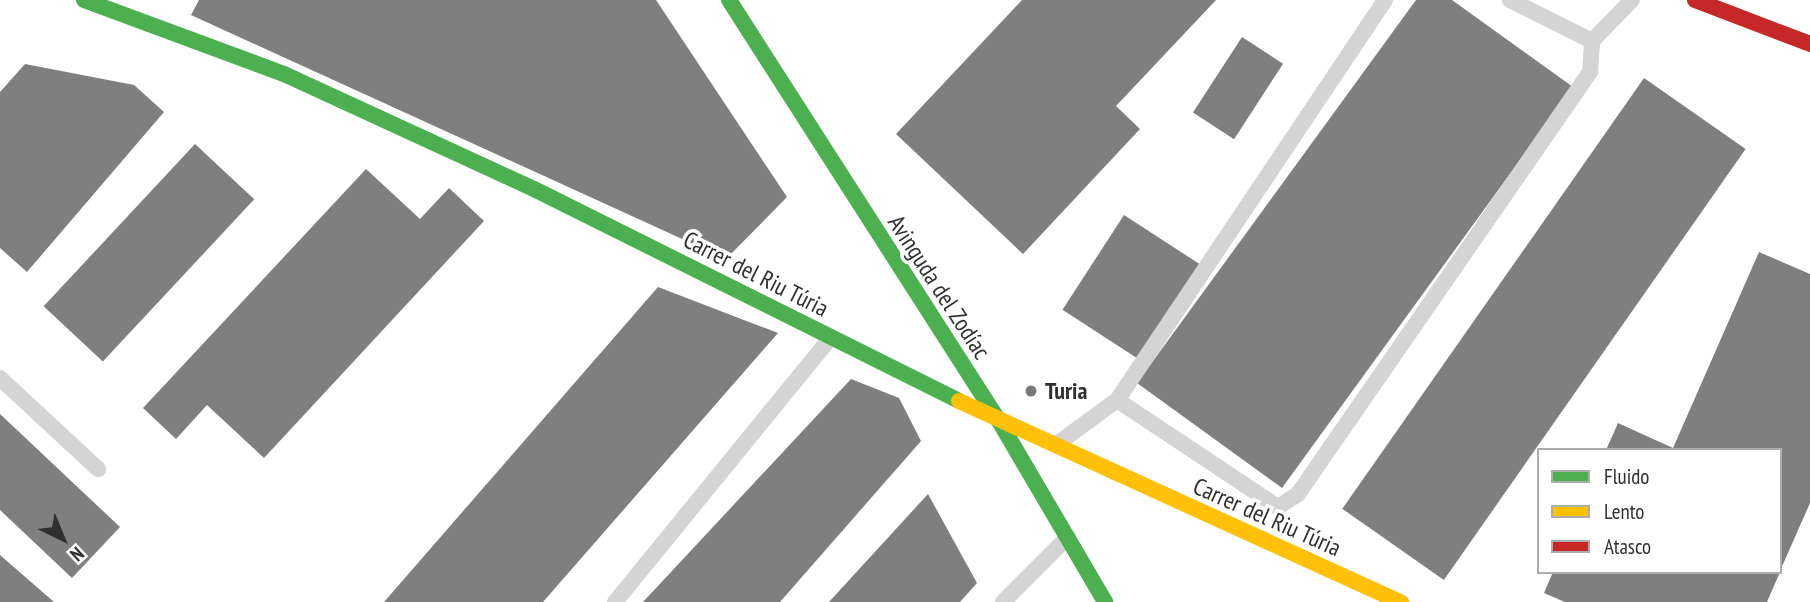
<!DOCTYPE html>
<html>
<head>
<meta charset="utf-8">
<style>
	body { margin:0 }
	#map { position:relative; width:1810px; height:602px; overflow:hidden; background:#fff; font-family:"PT Sans Narrow",sans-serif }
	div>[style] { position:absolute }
	.building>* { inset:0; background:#7f7f7f; transform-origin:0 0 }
	.lane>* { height:16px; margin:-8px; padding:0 8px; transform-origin:8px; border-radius:8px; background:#d4d4d4 }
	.fast>* { height:16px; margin:-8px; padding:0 8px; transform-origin:8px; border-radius:8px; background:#4caf50 }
	.slow>* { height:16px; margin:-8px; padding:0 8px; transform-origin:8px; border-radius:8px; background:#ffc107 }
	.jam>* { height:16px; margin:-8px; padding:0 8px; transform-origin:8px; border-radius:8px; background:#c62828 }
	.dots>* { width:19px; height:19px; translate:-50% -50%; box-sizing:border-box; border:4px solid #fff; border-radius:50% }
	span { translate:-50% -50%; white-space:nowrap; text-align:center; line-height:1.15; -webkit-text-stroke:7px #fff; paint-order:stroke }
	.street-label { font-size:24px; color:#303030 }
	.poi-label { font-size:24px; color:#303030; font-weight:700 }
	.left { translate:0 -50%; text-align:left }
	.legend { position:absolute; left:1537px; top:448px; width:245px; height:126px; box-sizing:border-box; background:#fff; border:2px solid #acacac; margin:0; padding:9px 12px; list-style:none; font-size:21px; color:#303030 }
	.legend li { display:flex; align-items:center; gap:14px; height:35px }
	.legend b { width:35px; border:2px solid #acacac }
	.north { position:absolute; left:28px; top:504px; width:70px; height:70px; -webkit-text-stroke:5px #fff; paint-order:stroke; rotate:137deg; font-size:19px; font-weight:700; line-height:28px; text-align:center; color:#303030 }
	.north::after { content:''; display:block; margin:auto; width:24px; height:32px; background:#303030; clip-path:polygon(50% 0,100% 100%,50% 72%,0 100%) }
</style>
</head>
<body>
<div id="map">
	<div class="building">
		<i style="clip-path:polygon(199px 0,656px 0,787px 197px,726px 259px,191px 15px)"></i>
		<i style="clip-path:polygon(1022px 0,1216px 0,1116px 106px,1140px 129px,1023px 254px,896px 134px)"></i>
		<i style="clip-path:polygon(1416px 0,1452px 0,1573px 87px,1282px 488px,1137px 383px)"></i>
		<i style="left:1242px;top:37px;width:49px;height:90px;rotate:33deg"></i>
		<i style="clip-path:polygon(25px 64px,134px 85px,164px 112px,27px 272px,0 248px,0 92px)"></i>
		<i style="left:1644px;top:78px;width:124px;height:526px;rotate:35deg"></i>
		<i style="left:195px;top:144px;width:81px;height:222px;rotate:43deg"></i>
		<i style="clip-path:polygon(366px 169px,420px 219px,449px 188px,484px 221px,264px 458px,207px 405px,176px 439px,143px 408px)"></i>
		<i style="left:1124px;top:215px;width:91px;height:113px;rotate:33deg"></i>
		<i style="clip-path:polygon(1759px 252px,1810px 274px,1810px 503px,1780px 571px,1780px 450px,1606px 450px,1618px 423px,1673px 448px)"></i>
		<i style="clip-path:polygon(658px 287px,778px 333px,543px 602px,384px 602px)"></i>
		<i style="clip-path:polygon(851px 379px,899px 398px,921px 441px,780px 602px,643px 602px)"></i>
		<i style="clip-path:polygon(0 414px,120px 527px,72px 578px,0 510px)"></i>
		<i style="clip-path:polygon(928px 494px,977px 583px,960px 602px,829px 602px)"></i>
		<i style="clip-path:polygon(0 555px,54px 602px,0 602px)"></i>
		<i style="clip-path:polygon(1553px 572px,1780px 572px,1767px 602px,1565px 602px,1544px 593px)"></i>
	</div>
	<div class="lane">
		<i style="left:1385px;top:0;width:481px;rotate:123.8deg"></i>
		<i style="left:1117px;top:400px;width:193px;rotate:33.6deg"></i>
		<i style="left:1278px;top:507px;width:24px;rotate:-33deg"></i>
		<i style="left:1298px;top:494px;width:513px;rotate:-55.32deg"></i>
		<i style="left:1590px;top:72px;width:31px;rotate:-86deg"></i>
		<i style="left:1592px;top:41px;width:92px;rotate:-153.4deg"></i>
		<i style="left:1592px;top:41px;width:57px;rotate:-45.7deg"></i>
		<i style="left:0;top:378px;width:134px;rotate:42.9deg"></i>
		<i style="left:1057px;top:444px;width:74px;rotate:-36.3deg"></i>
		<i style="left:615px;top:602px;width:342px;rotate:-50.8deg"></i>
		<i style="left:1003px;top:602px;width:92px;rotate:-45deg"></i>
	</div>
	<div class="fast">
		<i style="left:84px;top:0;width:213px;rotate:20.3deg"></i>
		<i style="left:284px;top:74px;width:275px;rotate:24.7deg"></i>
		<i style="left:534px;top:189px;width:475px;rotate:26.5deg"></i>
		<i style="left:729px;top:0;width:500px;rotate:57.33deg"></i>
		<i style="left:999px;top:421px;width:210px;rotate:59.6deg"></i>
	</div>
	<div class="slow">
		<i style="left:959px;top:401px;width:486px;rotate:24.5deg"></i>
	</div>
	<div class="jam">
		<i style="left:1695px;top:0;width:123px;rotate:20.9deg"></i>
	</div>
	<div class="dots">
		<i style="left:1031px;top:391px;background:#787878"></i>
	</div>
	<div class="street-label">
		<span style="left:756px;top:274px;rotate:27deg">Carrer del Riu Túria</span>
		<span style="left:939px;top:287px;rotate:57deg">Avinguda del Zodíac</span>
		<span style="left:1267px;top:517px;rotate:24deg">Carrer del Riu Túria</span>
	</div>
	<div class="poi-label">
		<span class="left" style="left:1045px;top:391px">Turia</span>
	</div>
	<ul class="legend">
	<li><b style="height:9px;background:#4caf50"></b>Fluido</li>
	<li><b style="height:9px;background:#ffc107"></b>Lento</li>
	<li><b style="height:9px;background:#c62828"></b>Atasco</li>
	</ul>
	<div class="north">N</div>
</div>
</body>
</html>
